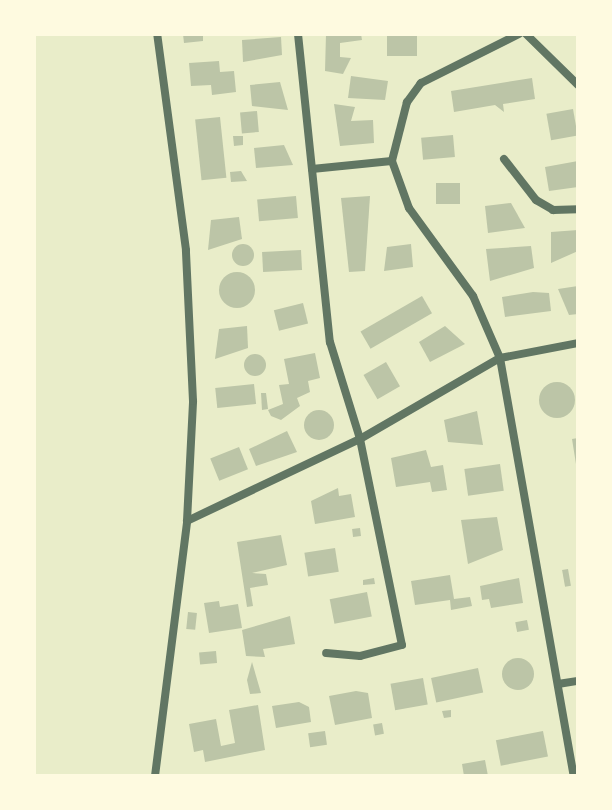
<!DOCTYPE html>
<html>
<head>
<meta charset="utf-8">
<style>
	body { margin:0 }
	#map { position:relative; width:612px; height:810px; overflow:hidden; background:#e9edc9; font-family:"Space Grotesk",sans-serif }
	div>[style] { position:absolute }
	.building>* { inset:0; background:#bcc5a7; transform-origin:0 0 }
	.round { border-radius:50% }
	.minor>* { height:8px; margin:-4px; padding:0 4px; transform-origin:4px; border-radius:4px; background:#617663 }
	span { translate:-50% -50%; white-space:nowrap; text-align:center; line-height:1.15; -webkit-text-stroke:7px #fefae0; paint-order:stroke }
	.frame { position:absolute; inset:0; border:36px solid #fefae0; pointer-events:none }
</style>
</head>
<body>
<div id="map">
	<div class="building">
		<i style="clip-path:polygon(183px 34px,203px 34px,203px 41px,184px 43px)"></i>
		<i style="clip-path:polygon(326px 34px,361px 34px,362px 40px,340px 43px,340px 57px,351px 58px,343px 74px,325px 71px)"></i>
		<i style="left:387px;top:36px;width:30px;height:20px"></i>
		<i style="clip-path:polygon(281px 37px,282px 55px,243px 62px,242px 40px)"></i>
		<i style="clip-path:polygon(219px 61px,220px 72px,234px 71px,236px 92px,212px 95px,211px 85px,191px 86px,189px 63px)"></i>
		<i style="clip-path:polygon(351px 76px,388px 81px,385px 100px,348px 98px)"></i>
		<i style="clip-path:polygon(532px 78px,535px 99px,503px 104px,504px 112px,495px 105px,454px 112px,451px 91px)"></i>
		<i style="clip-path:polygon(280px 82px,288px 110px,252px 106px,250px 85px)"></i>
		<i style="clip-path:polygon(334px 104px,355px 107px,351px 121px,373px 120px,374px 143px,340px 146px)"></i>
		<i style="left:573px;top:109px;width:27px;height:27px;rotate:80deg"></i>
		<i style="left:257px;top:111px;width:21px;height:17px;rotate:85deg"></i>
		<i style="left:220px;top:117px;width:61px;height:25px;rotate:84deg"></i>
		<i style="left:453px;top:135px;width:22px;height:32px;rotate:85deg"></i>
		<i style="clip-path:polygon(233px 136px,243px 136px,243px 145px,234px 146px)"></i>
		<i style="clip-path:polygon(284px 145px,293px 165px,256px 168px,254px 148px)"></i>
		<i style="clip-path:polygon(578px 161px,578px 187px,549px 191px,545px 167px)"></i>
		<i style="clip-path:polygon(241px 171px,247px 181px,231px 182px,230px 172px)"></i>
		<i style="left:436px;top:183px;width:24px;height:21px"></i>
		<i style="left:296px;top:196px;width:22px;height:39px;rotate:85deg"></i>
		<i style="clip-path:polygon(370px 196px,365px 271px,349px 272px,341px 198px)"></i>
		<i style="clip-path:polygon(511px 203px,525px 228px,488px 233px,485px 206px)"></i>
		<i style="clip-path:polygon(239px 217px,242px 239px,208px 250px,211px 220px)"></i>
		<i style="clip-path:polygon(578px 230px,578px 251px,551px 263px,551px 232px)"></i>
		<i style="clip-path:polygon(411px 244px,413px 267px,384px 271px,387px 247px)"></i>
		<i class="round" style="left:232px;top:244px;width:22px;height:22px"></i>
		<i style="clip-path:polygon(531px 246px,534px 268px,490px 281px,486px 249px)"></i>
		<i style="left:301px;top:250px;width:20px;height:39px;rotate:87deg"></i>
		<i class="round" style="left:219px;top:272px;width:36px;height:36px"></i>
		<i style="clip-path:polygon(578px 286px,578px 314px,569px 315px,558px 289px)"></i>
		<i style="clip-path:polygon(533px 292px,549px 293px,551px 311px,505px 317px,502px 297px)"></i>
		<i style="left:422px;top:296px;width:20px;height:71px;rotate:60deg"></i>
		<i style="left:303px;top:303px;width:21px;height:30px;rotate:76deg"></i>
		<i style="clip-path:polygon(247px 326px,248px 348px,215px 359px,219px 329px)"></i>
		<i style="clip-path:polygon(445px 326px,465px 344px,430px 362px,419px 342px)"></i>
		<i style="clip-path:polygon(315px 353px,320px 378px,308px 381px,310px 392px,297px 398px,300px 406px,281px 420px,271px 416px,268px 410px,283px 404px,279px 385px,289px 384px,284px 359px)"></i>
		<i class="round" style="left:244px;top:354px;width:22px;height:22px"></i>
		<i style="left:386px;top:362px;width:28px;height:26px;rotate:60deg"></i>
		<i class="round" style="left:539px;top:382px;width:36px;height:36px"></i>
		<i style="left:254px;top:384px;width:20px;height:39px;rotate:84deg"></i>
		<i style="clip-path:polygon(261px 393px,266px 393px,268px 409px,262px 410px)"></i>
		<i class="round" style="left:304px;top:410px;width:30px;height:30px"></i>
		<i style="clip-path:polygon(477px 411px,483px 445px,448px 442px,444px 420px)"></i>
		<i style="clip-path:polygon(287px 431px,297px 452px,256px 466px,249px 449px)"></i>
		<i style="clip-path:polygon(578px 438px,578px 463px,576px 464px,572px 439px)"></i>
		<i style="left:239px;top:447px;width:24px;height:31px;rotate:68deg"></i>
		<i style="clip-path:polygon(426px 450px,431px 467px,443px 465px,447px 490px,432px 492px,430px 482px,396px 487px,391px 458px)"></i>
		<i style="left:500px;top:464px;width:27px;height:36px;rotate:82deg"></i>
		<i style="clip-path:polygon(338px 488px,339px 496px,351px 494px,355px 517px,315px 524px,311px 501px)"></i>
		<i style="clip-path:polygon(497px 517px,503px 550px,468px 564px,461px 520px)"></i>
		<i style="left:360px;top:528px;width:8px;height:8px;rotate:83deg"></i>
		<i style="clip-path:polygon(281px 535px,287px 565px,252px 573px,266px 574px,268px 585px,250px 588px,253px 606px,247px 607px,237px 542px)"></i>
		<i style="left:335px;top:548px;width:24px;height:31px;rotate:81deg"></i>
		<i style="left:568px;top:569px;width:17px;height:6px;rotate:80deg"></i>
		<i style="clip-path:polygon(450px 575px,454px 599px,470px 597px,472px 606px,451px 610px,450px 600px,415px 605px,411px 581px)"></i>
		<i style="clip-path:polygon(374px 578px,375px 584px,363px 585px,363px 580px)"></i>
		<i style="clip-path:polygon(519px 578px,523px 603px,491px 608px,489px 599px,482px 600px,480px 586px)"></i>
		<i style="left:367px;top:592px;width:25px;height:38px;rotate:79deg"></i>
		<i style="clip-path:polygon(219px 601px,220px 607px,238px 604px,242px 628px,209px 633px,204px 603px)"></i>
		<i style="left:188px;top:612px;width:9px;height:17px;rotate:6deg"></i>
		<i style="clip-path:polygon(290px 616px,295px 644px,263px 649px,265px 657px,246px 656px,242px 630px)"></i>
		<i style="left:527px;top:620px;width:10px;height:12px;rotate:79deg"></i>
		<i style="left:216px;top:651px;width:12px;height:17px;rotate:85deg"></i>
		<i class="round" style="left:502px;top:658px;width:32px;height:32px"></i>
		<i style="clip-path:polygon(252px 662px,261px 693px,250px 694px,247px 680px)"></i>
		<i style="left:478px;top:668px;width:25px;height:48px;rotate:78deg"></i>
		<i style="left:423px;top:678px;width:27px;height:33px;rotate:80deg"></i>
		<i style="clip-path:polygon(356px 691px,368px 693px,372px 718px,335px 725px,329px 696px)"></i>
		<i style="clip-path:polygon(299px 702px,309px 707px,311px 722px,276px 728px,272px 706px)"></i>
		<i style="clip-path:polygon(258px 705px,265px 750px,205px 762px,203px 750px,194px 752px,189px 724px,216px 719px,221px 746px,235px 743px,229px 710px)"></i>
		<i style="clip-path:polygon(451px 710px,451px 717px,444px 718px,442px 711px)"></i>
		<i style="left:382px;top:723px;width:11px;height:9px;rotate:80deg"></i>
		<i style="left:325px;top:731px;width:14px;height:17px;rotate:82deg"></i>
		<i style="left:543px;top:731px;width:26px;height:48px;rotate:79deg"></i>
		<i style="clip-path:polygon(485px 760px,488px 776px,464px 776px,462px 764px)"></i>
	</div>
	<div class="minor">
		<i style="left:298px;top:34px;width:310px;rotate:84.1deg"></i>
		<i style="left:330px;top:342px;width:102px;rotate:72.8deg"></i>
		<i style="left:360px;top:439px;width:210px;rotate:78.5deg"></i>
		<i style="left:402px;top:645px;width:43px;rotate:165.3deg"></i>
		<i style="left:360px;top:656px;width:34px;rotate:-175deg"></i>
		<i style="left:519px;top:34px;width:110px;rotate:153.4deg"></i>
		<i style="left:421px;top:83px;width:24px;rotate:126deg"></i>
		<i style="left:407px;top:102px;width:61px;rotate:104.3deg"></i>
		<i style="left:392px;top:161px;width:50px;rotate:70.1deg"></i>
		<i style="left:409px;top:208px;width:109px;rotate:54deg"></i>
		<i style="left:473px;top:296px;width:68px;rotate:66.5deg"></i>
		<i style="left:500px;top:358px;width:424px;rotate:80deg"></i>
		<i style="left:526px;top:34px;width:73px;rotate:44.4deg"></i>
		<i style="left:504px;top:159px;width:52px;rotate:52deg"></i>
		<i style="left:536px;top:200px;width:20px;rotate:30deg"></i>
		<i style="left:553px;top:210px;width:25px;rotate:-2deg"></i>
		<i style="left:312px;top:169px;width:80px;rotate:-5.7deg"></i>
		<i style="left:187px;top:521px;width:191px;rotate:-25.4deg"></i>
		<i style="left:360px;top:439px;width:162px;rotate:-30.1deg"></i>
		<i style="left:500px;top:358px;width:79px;rotate:-10.9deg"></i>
		<i style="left:558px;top:684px;width:20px;rotate:-9deg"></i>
		<i style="left:155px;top:776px;width:257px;rotate:-82.8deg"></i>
		<i style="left:187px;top:521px;width:120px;rotate:-87.1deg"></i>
		<i style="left:193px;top:401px;width:151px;rotate:-92.7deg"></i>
		<i style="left:186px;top:250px;width:218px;rotate:-97.6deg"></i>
	</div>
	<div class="frame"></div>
</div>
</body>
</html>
